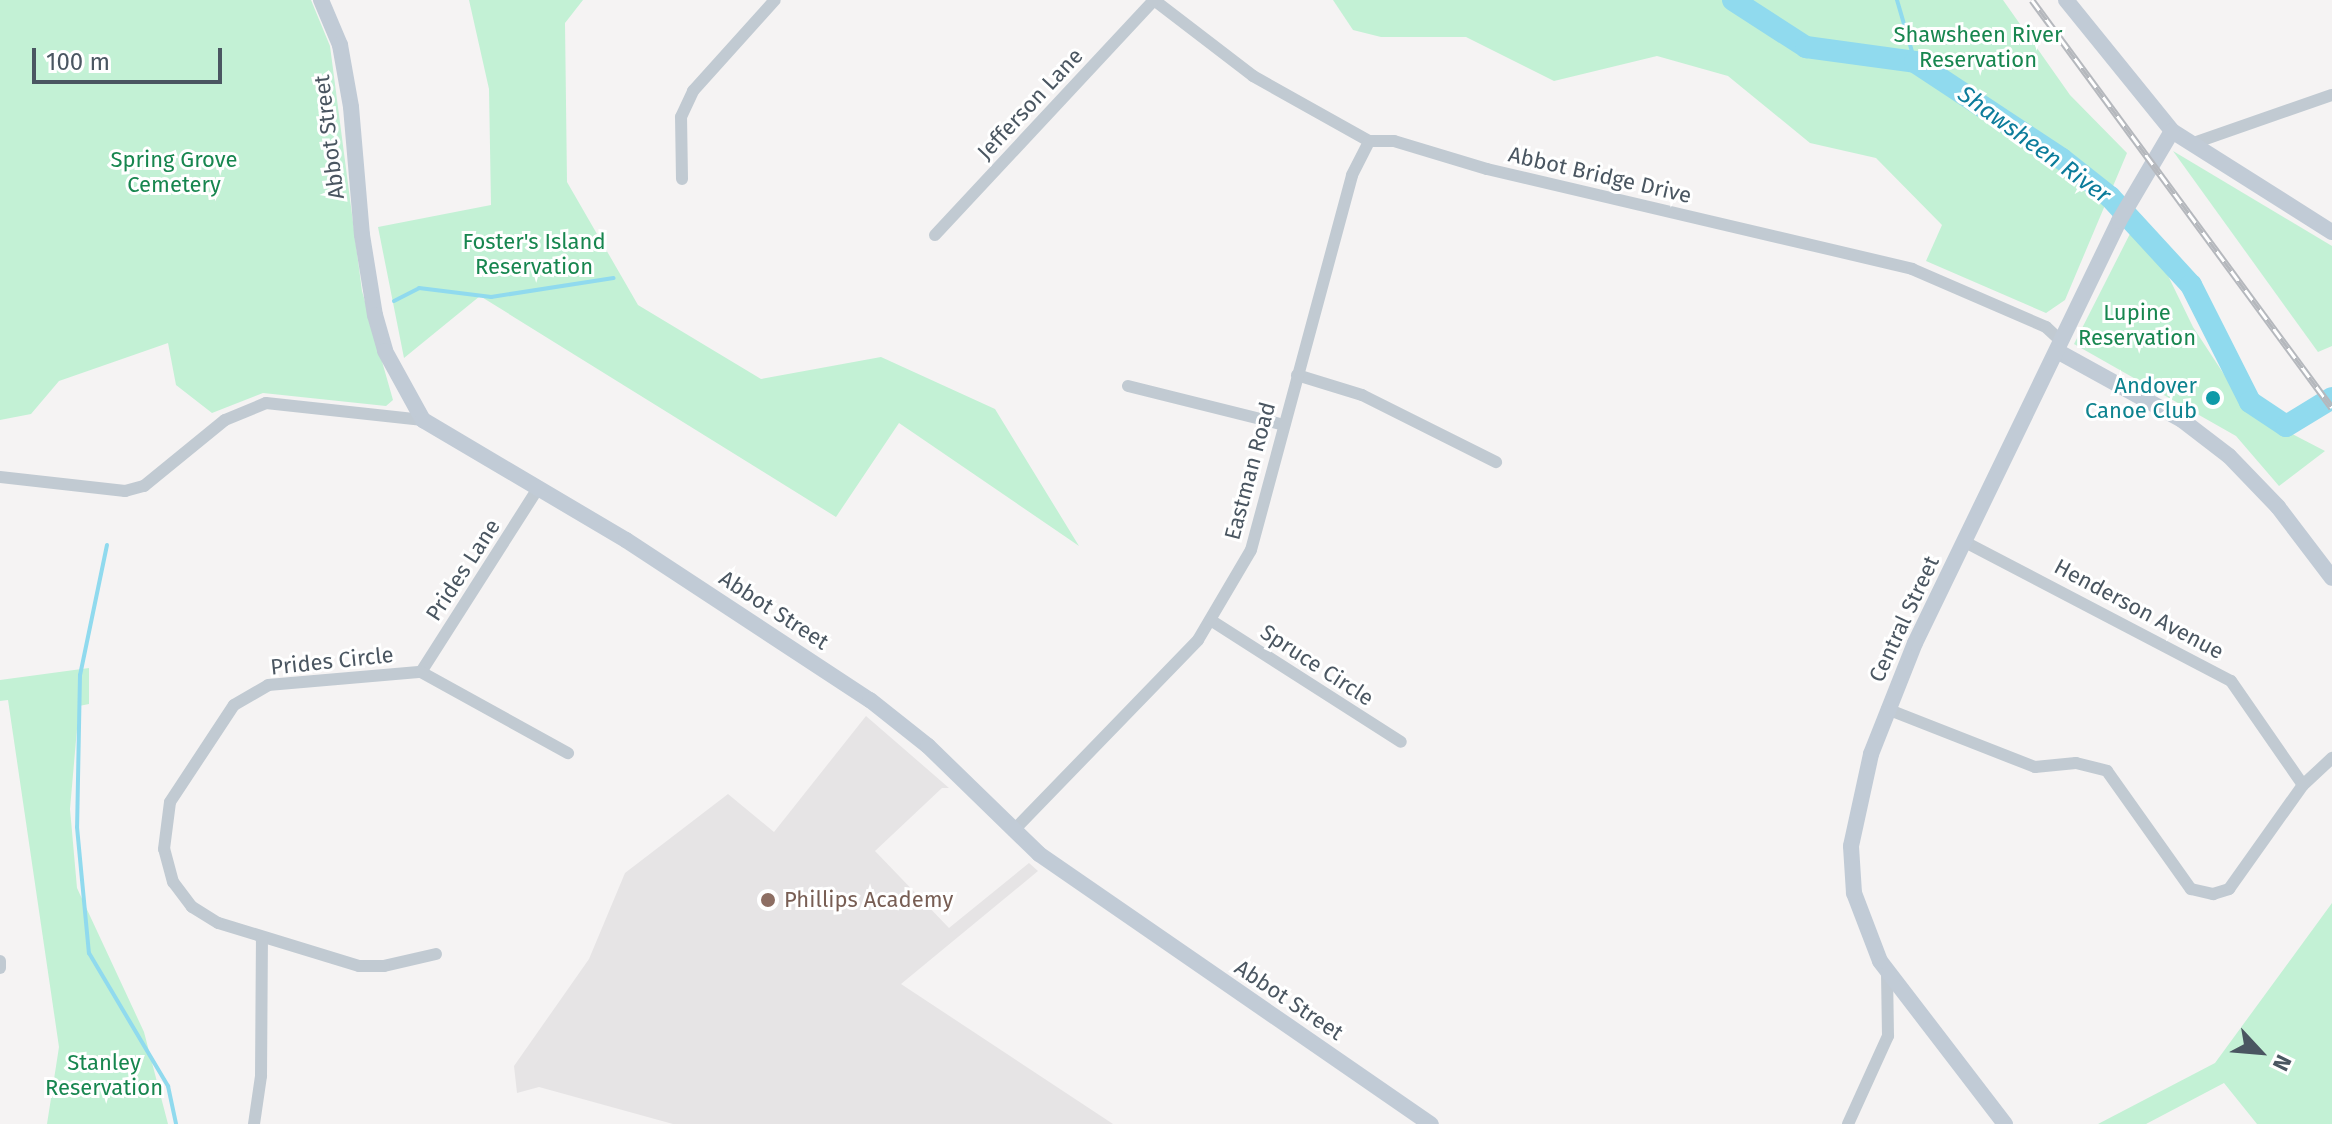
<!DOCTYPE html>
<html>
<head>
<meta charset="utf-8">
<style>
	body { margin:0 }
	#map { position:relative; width:2332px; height:1124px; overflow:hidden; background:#f5f3f3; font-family:"Fira Sans",sans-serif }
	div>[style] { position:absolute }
	.education>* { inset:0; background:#e6e4e5 }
	.green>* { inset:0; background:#c3f1d5 }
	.stream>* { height:4px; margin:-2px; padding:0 2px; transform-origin:2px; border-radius:2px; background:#90daee }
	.river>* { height:22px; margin:-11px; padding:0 11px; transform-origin:11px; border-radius:11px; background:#90daee }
	.street>* { height:12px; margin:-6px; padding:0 6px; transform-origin:6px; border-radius:6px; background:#c1cad2 }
	.secondary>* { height:16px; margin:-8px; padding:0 8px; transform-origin:8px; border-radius:8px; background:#c1cbd6 }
	.rail>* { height:7px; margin-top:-3.5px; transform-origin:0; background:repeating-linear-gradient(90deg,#fff 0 12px,#b5b8bd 0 24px); box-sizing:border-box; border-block:2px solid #b5b8bd }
	.dots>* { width:22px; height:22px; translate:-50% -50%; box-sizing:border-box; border:4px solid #fff; border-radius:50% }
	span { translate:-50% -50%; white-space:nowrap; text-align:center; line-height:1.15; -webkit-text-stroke:6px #fff; paint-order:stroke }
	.park-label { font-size:22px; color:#17864f }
	.street-label { font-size:22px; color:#4a5661 }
	.culture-label { font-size:22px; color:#0d838f }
	.right { translate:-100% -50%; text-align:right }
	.education-label { font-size:22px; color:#785e54 }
	.left { translate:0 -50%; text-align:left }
	.water-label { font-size:24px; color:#0c7c9b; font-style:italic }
	.north { position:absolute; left:2220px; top:1012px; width:80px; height:80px; -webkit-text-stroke:6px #fff; paint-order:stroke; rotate:116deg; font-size:22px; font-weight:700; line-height:32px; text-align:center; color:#4a5661 }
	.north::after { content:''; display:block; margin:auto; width:28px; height:36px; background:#4a5661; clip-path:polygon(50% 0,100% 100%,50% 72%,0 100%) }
	.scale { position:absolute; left:32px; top:48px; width:190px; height:36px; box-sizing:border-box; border:4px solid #4a5661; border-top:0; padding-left:10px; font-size:24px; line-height:28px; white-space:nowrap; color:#4a5661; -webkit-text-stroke:6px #fff; paint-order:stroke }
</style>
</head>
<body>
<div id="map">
	<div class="education">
		<i style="clip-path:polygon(866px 716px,949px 788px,942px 788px,875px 851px,949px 928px,1029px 863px,1038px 871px,901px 984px,1113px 1124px,673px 1124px,539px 1087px,517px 1093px,514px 1066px,589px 959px,625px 873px,728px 794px,774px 832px)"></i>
	</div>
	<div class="green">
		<i style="clip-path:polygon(0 0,311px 0,330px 46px,362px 291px,393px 400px,386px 406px,263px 393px,212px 413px,176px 385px,168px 343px,59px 381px,31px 414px,0 420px)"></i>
		<i style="clip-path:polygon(469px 0,583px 0,565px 23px,567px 182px,638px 305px,761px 379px,881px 357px,995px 409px,1079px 546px,899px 423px,836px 517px,480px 296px,404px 358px,378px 227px,491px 205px,489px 89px)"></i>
		<i style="clip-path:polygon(1333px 0,2003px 0,2070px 95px,2127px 153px,2065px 300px,2046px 313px,1926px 261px,1942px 225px,1876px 158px,1810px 143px,1728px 76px,1657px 56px,1554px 81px,1466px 37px,1381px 37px,1353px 30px)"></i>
		<i style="clip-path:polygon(2173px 151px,2332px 246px,2332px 346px,2318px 352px)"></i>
		<i style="clip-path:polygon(2139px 216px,2193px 327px,2248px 411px,2325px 451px,2279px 486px,2236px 436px,2074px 344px)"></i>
		<i style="clip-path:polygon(89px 668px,89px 704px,79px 706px,70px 809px,77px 888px,144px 1032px,168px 1124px,47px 1124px,59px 1047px,8px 700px,0 701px,0 680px)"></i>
		<i style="clip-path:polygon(2332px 903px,2332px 1124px,2257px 1124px,2224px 1083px,2146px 1124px,2098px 1124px,2215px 1063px)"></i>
	</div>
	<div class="stream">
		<i style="left:1897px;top:0;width:65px;rotate:73.8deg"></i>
		<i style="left:394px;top:301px;width:28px;rotate:-27deg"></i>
		<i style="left:419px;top:288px;width:73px;rotate:7.1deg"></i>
		<i style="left:491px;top:297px;width:124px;rotate:-8.8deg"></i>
		<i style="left:107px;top:545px;width:133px;rotate:101.7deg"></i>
		<i style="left:80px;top:675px;width:152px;rotate:91.1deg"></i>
		<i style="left:77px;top:827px;width:127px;rotate:84.6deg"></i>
		<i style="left:89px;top:953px;width:155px;rotate:59.3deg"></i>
		<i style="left:168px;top:1086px;width:39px;rotate:78deg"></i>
	</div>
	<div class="river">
		<i style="left:1733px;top:0;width:87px;rotate:32.8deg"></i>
		<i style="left:1806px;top:47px;width:110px;rotate:7.8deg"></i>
		<i style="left:1915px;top:62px;width:176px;rotate:33.4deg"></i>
		<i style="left:2062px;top:159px;width:61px;rotate:38.4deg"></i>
		<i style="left:2110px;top:197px;width:120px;rotate:47.4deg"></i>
		<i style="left:2191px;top:285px;width:131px;rotate:63.2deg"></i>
		<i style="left:2250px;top:402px;width:43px;rotate:33.7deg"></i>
		<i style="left:2286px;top:426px;width:54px;rotate:-31.3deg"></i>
	</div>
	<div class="street">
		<i style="left:1154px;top:0;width:125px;rotate:37.5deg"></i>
		<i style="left:1253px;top:76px;width:133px;rotate:29.3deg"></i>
		<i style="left:1369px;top:141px;width:25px"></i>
		<i style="left:1394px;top:141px;width:97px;rotate:16.8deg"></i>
		<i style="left:1487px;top:169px;width:437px;rotate:13.2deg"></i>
		<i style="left:1912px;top:269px;width:146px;rotate:23.4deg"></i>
		<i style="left:2046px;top:327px;width:21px;rotate:43deg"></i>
		<i style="left:2191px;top:144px;width:149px;rotate:-19.2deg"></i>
		<i style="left:682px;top:179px;width:62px;rotate:-90.9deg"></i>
		<i style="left:681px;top:117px;width:29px;rotate:-65deg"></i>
		<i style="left:693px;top:91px;width:122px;rotate:-48deg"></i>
		<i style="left:935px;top:235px;width:321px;rotate:-47deg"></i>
		<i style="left:1297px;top:375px;width:68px;rotate:17.1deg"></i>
		<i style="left:1362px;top:395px;width:150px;rotate:26.6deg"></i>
		<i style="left:1128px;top:386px;width:161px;rotate:14deg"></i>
		<i style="left:0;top:477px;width:126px;rotate:6.4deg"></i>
		<i style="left:125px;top:491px;width:20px;rotate:-15deg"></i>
		<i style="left:144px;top:486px;width:104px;rotate:-39.2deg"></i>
		<i style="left:225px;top:420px;width:44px;rotate:-22.5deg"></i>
		<i style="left:266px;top:403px;width:158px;rotate:6.2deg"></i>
		<i style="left:1965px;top:542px;width:300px;rotate:27.6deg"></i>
		<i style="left:2231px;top:681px;width:126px;rotate:55.3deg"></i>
		<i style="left:2303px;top:785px;width:40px;rotate:-43deg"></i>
		<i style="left:1212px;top:621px;width:224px;rotate:32.6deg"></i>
		<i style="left:421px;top:672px;width:216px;rotate:-57.5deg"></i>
		<i style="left:1887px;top:709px;width:159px;rotate:21.4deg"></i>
		<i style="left:2035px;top:767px;width:41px;rotate:-5.6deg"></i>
		<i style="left:2076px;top:763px;width:32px;rotate:14deg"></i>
		<i style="left:2107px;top:771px;width:145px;rotate:54.6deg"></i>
		<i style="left:2191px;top:889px;width:23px;rotate:13deg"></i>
		<i style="left:2213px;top:894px;width:17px;rotate:-17deg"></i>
		<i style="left:2229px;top:889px;width:128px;rotate:-54.6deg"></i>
		<i style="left:1013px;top:831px;width:266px;rotate:-45.9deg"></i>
		<i style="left:1198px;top:640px;width:104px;rotate:-59.5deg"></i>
		<i style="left:1251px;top:550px;width:388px;rotate:-74.9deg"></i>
		<i style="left:1352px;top:175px;width:38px;rotate:-63deg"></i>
		<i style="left:436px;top:954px;width:53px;rotate:167deg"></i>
		<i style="left:384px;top:966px;width:25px;rotate:180deg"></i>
		<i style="left:359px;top:966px;width:147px;rotate:-163deg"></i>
		<i style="left:218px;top:923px;width:31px;rotate:-148deg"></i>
		<i style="left:192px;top:907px;width:31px;rotate:-127deg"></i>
		<i style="left:173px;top:882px;width:34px;rotate:-105deg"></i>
		<i style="left:164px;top:849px;width:47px;rotate:-82.7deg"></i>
		<i style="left:170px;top:802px;width:116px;rotate:-56.6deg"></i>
		<i style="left:234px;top:705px;width:39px;rotate:-30deg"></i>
		<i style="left:268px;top:685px;width:154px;rotate:-4.9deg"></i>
		<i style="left:421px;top:672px;width:168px;rotate:28.9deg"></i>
		<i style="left:0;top:961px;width:7px;rotate:90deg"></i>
		<i style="left:254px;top:1124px;width:49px;rotate:-81.7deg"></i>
		<i style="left:261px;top:1076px;width:139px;rotate:-89.6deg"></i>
		<i style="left:1848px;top:1124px;width:97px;rotate:-65.6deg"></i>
		<i style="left:1888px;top:1036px;width:66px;rotate:-90.9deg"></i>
	</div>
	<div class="secondary">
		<i style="left:321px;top:0;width:49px;rotate:67.1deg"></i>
		<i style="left:340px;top:45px;width:63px;rotate:79.9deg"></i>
		<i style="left:351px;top:107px;width:128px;rotate:85.1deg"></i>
		<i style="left:362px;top:235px;width:81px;rotate:80.8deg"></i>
		<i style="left:375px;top:315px;width:37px;rotate:74deg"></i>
		<i style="left:385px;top:351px;width:79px;rotate:61.2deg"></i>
		<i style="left:423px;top:420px;width:236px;rotate:30.6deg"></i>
		<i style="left:626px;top:540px;width:292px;rotate:33.3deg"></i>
		<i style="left:870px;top:700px;width:74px;rotate:38.4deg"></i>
		<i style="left:928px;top:746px;width:155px;rotate:44.2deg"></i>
		<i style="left:1039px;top:854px;width:476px;rotate:34.6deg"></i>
		<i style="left:2066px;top:0;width:169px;rotate:51deg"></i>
		<i style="left:2172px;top:131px;width:189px;rotate:32.3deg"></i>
		<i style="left:2057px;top:351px;width:143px;rotate:28.9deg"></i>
		<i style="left:2182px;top:420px;width:59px;rotate:37.5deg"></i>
		<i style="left:2229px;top:456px;width:71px;rotate:46.1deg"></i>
		<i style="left:2278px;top:507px;width:89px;rotate:52.7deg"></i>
		<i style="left:2005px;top:1124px;width:205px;rotate:-127.5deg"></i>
		<i style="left:1880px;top:961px;width:73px;rotate:-110.9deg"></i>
		<i style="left:1854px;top:893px;width:47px;rotate:-93.7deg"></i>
		<i style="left:1851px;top:846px;width:94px;rotate:-77.7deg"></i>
		<i style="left:1871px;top:754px;width:119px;rotate:-68.4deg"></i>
		<i style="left:1915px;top:643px;width:469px;rotate:-64.2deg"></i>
		<i style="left:2119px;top:221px;width:104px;rotate:-59.5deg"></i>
	</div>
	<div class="rail">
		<i style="left:2032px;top:0;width:506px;rotate:53.67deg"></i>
	</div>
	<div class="dots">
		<i style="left:2213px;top:398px;background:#0f9aa8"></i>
		<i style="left:768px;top:900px;background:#8d6e63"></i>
	</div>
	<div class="park-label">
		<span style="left:1978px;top:47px">Shawsheen River<br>Reservation</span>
		<span style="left:174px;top:172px">Spring Grove<br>Cemetery</span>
		<span style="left:534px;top:254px">Foster's Island<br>Reservation</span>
		<span style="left:2137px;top:325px">Lupine<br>Reservation</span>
		<span style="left:104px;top:1075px">Stanley<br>Reservation</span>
	</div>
	<div class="street-label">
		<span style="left:1030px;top:104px;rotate:-47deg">Jefferson Lane</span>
		<span style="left:329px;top:137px;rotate:-97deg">Abbot Street</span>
		<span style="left:1600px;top:175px;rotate:13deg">Abbot Bridge Drive</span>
		<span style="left:1250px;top:471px;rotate:-75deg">Eastman Road</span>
		<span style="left:463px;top:570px;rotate:-57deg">Prides Lane</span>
		<span style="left:2139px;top:609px;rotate:28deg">Henderson Avenue</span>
		<span style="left:774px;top:610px;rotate:33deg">Abbot Street</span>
		<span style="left:1904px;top:619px;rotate:-65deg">Central Street</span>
		<span style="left:332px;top:661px;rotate:-6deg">Prides Circle</span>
		<span style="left:1317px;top:665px;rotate:33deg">Spruce Circle</span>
		<span style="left:1289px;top:1000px;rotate:34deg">Abbot Street</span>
	</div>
	<div class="culture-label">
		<span class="right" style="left:2197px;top:398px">Andover<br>Canoe Club</span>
	</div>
	<div class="education-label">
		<span class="left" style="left:784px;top:900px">Phillips Academy</span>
	</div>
	<div class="water-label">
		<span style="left:2034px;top:145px;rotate:36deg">Shawsheen River</span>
	</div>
	<div class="north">N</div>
	<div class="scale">100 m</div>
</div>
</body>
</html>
